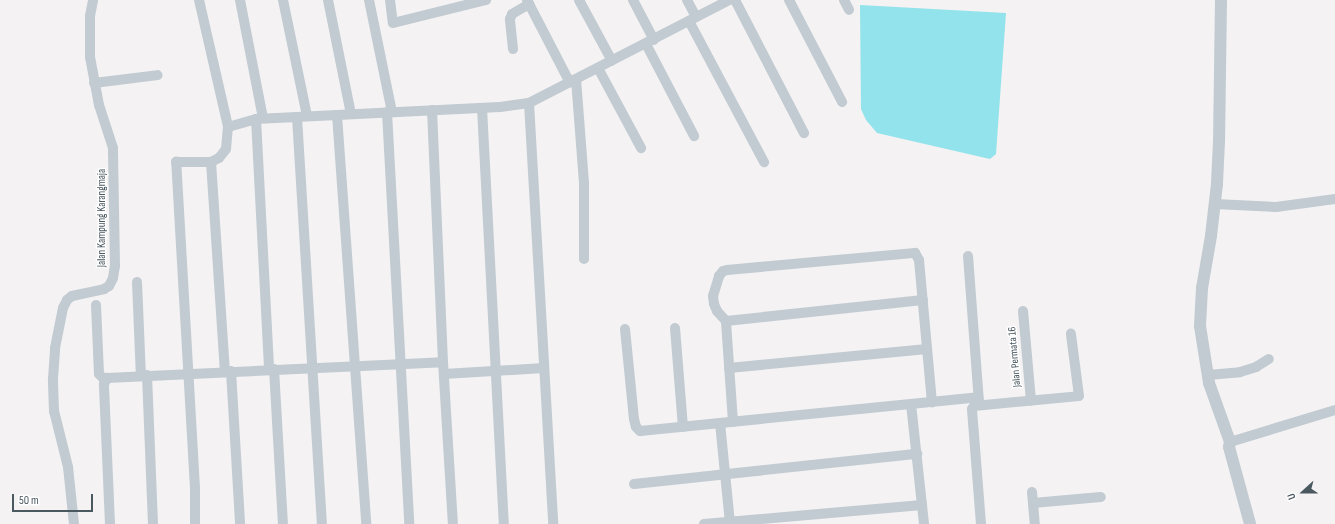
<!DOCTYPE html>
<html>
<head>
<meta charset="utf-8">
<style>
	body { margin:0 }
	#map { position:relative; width:1335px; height:524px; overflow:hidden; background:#f4f2f3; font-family:"Sofia Sans Condensed",sans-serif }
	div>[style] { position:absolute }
	.water>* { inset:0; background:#92e3eb }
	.minor>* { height:10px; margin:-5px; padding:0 5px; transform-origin:5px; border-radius:5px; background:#c1cbd1 }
	.tertiary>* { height:12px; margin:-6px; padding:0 6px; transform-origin:6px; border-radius:6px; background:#c1cbd1 }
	span { translate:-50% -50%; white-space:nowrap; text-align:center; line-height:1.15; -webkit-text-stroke:3px #fff; paint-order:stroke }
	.street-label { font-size:11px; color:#4a5860 }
	.north { position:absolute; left:1283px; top:472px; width:40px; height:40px; -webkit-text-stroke:3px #fff; paint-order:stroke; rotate:249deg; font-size:11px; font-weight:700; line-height:16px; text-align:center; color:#4a5860 }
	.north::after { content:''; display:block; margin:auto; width:14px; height:18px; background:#4a5860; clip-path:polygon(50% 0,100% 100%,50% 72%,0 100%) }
	.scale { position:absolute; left:12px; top:494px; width:81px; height:18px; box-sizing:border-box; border:2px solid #4a5860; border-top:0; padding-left:5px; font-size:12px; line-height:14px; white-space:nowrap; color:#4a5860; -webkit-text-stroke:3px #fff; paint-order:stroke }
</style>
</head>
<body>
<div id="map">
	<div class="water">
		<i style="clip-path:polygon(860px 5px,1006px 13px,996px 154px,990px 159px,877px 133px,866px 120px,861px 109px)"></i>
	</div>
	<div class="minor">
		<i style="left:199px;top:0;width:130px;rotate:77.1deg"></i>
		<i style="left:240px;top:0;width:120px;rotate:79deg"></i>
		<i style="left:283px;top:0;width:118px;rotate:78.3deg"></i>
		<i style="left:328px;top:0;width:116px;rotate:78.6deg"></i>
		<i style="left:369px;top:0;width:114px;rotate:78.4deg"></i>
		<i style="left:390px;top:0;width:23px;rotate:83deg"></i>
		<i style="left:393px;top:23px;width:96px;rotate:-13.9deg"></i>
		<i style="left:527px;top:0;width:93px;rotate:62.6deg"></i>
		<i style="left:579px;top:0;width:69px;rotate:61.6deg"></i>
		<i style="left:633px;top:0;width:45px;rotate:62.3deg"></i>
		<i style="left:687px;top:0;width:19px;rotate:62deg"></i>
		<i style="left:735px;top:0;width:150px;rotate:62.6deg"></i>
		<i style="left:789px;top:0;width:115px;rotate:62.5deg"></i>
		<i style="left:844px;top:0;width:11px;rotate:63deg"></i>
		<i style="left:689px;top:21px;width:160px;rotate:62deg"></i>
		<i style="left:646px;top:44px;width:104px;rotate:62.4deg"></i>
		<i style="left:513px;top:49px;width:30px;rotate:-96deg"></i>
		<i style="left:510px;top:19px;width:5px;rotate:-68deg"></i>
		<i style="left:512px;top:14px;width:20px;rotate:-30deg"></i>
		<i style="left:598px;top:68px;width:91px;rotate:61.7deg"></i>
		<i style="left:576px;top:79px;width:104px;rotate:85.6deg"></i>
		<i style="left:584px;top:183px;width:76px;rotate:90deg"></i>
		<i style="left:94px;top:83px;width:64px;rotate:-7.1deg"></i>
		<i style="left:529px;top:103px;width:422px;rotate:86.7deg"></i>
		<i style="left:482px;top:108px;width:417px;rotate:87deg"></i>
		<i style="left:432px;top:110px;width:252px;rotate:87.5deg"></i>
		<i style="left:443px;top:362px;width:162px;rotate:86.5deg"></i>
		<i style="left:387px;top:112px;width:413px;rotate:86.9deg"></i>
		<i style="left:337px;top:115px;width:410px;rotate:85.9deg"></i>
		<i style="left:297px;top:117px;width:408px;rotate:86.5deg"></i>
		<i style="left:256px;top:119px;width:251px;rotate:87deg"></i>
		<i style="left:211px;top:162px;width:210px;rotate:86.2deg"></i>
		<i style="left:1215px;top:204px;width:61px;rotate:2.8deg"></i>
		<i style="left:1276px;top:207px;width:60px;rotate:-7.7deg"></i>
		<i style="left:968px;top:256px;width:146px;rotate:85.7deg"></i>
		<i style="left:137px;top:282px;width:94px;rotate:87.6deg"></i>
		<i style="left:96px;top:305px;width:69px;rotate:87.5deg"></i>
		<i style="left:99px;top:374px;width:8px;rotate:45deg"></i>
		<i style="left:1023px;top:311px;width:90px;rotate:84.9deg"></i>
		<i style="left:726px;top:321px;width:198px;rotate:-6.1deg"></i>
		<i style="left:675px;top:328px;width:99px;rotate:85.4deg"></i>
		<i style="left:625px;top:329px;width:90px;rotate:84.3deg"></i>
		<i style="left:634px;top:419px;width:8px;rotate:76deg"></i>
		<i style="left:636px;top:427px;width:6px;rotate:45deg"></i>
		<i style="left:640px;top:431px;width:340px;rotate:-5.7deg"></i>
		<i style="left:729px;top:368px;width:199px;rotate:-5.5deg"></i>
		<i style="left:274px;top:369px;width:155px;rotate:86.7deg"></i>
		<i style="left:231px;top:371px;width:153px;rotate:86.6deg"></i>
		<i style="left:444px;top:374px;width:100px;rotate:-3.4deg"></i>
		<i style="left:147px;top:375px;width:149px;rotate:87.7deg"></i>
		<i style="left:1208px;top:375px;width:32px;rotate:-5deg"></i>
		<i style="left:1240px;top:372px;width:17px;rotate:-17deg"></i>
		<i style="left:1256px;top:367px;width:15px;rotate:-32deg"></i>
		<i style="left:911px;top:404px;width:121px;rotate:83.8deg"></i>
		<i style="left:733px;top:422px;width:101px;rotate:-94deg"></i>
		<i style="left:726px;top:321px;width:13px;rotate:-132deg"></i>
		<i style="left:717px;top:311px;width:8px;rotate:-113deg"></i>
		<i style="left:714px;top:304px;width:8px;rotate:-97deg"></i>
		<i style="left:713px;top:296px;width:21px;rotate:-73deg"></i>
		<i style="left:719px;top:276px;width:6px;rotate:-51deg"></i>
		<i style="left:723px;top:271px;width:4px;rotate:-14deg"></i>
		<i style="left:727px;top:270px;width:189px;rotate:-5.2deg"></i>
		<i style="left:915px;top:253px;width:8px;rotate:60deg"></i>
		<i style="left:919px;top:260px;width:143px;rotate:84.8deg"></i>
		<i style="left:720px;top:423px;width:101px;rotate:84.3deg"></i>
		<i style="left:1230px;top:442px;width:110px;rotate:-16.9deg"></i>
		<i style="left:634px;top:484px;width:285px;rotate:-6.1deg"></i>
		<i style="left:1032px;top:492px;width:32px;rotate:85deg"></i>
		<i style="left:1033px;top:503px;width:68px;rotate:-5deg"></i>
		<i style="left:74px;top:524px;width:57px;rotate:-96deg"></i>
		<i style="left:68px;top:467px;width:58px;rotate:-104deg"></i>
		<i style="left:54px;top:411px;width:32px;rotate:-92deg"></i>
		<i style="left:53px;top:379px;width:31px;rotate:-86deg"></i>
		<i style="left:55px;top:348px;width:41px;rotate:-78.7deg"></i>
		<i style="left:63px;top:308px;width:9px;rotate:-63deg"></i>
		<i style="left:67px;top:300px;width:6px;rotate:-39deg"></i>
		<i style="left:72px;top:296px;width:33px;rotate:-12deg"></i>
		<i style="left:104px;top:289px;width:6px;rotate:-31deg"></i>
		<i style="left:109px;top:286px;width:9px;rotate:-63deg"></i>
		<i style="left:113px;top:278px;width:12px;rotate:-81deg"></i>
		<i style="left:115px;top:266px;width:118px;rotate:-91deg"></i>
		<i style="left:113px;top:148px;width:45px;rotate:-108deg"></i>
		<i style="left:99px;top:105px;width:49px;rotate:-100.6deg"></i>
		<i style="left:90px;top:57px;width:41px;rotate:-90deg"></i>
		<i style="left:90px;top:16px;width:16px;rotate:-79deg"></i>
		<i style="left:110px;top:524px;width:140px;rotate:-92.5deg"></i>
		<i style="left:104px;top:384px;width:7px;rotate:-63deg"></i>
		<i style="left:107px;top:378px;width:336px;rotate:-2.7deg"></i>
		<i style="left:195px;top:524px;width:36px;rotate:-90deg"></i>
		<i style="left:195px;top:488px;width:327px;rotate:-93.3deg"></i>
		<i style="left:176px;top:162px;width:35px"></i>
		<i style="left:211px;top:162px;width:9px;rotate:-27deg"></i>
		<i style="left:219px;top:158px;width:11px;rotate:-52deg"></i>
		<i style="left:226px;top:149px;width:22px;rotate:-85deg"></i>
		<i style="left:228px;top:127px;width:29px;rotate:-16deg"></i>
		<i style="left:256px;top:119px;width:244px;rotate:-2.8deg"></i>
		<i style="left:500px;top:107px;width:29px;rotate:-8deg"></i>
		<i style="left:529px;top:103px;width:225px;rotate:-27.2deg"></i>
		<i style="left:704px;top:524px;width:219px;rotate:-5deg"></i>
		<i style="left:981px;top:524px;width:115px;rotate:-94.5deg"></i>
		<i style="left:972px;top:409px;width:4px;rotate:-56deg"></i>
		<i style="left:974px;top:406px;width:105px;rotate:-5.4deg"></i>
		<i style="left:1079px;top:396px;width:63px;rotate:-97.4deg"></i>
	</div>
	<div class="tertiary">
		<i style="left:1221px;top:0;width:141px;rotate:90.8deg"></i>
		<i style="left:1219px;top:141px;width:43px;rotate:92.7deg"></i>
		<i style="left:1217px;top:184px;width:52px;rotate:96.6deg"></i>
		<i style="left:1211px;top:236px;width:53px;rotate:99.8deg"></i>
		<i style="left:1202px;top:288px;width:38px;rotate:93deg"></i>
		<i style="left:1200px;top:326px;width:58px;rotate:81deg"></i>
		<i style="left:1209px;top:383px;width:63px;rotate:70.4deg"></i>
		<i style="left:1230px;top:442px;width:5px;rotate:101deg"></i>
		<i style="left:1229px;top:447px;width:80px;rotate:74.7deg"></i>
	</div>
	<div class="street-label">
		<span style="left:102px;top:218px;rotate:-90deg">Jalan Kampung Karangmaja</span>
		<span style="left:1015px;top:357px;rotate:-95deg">Jalan Permata 16</span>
	</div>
	<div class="north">U</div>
	<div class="scale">50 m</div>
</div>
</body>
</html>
